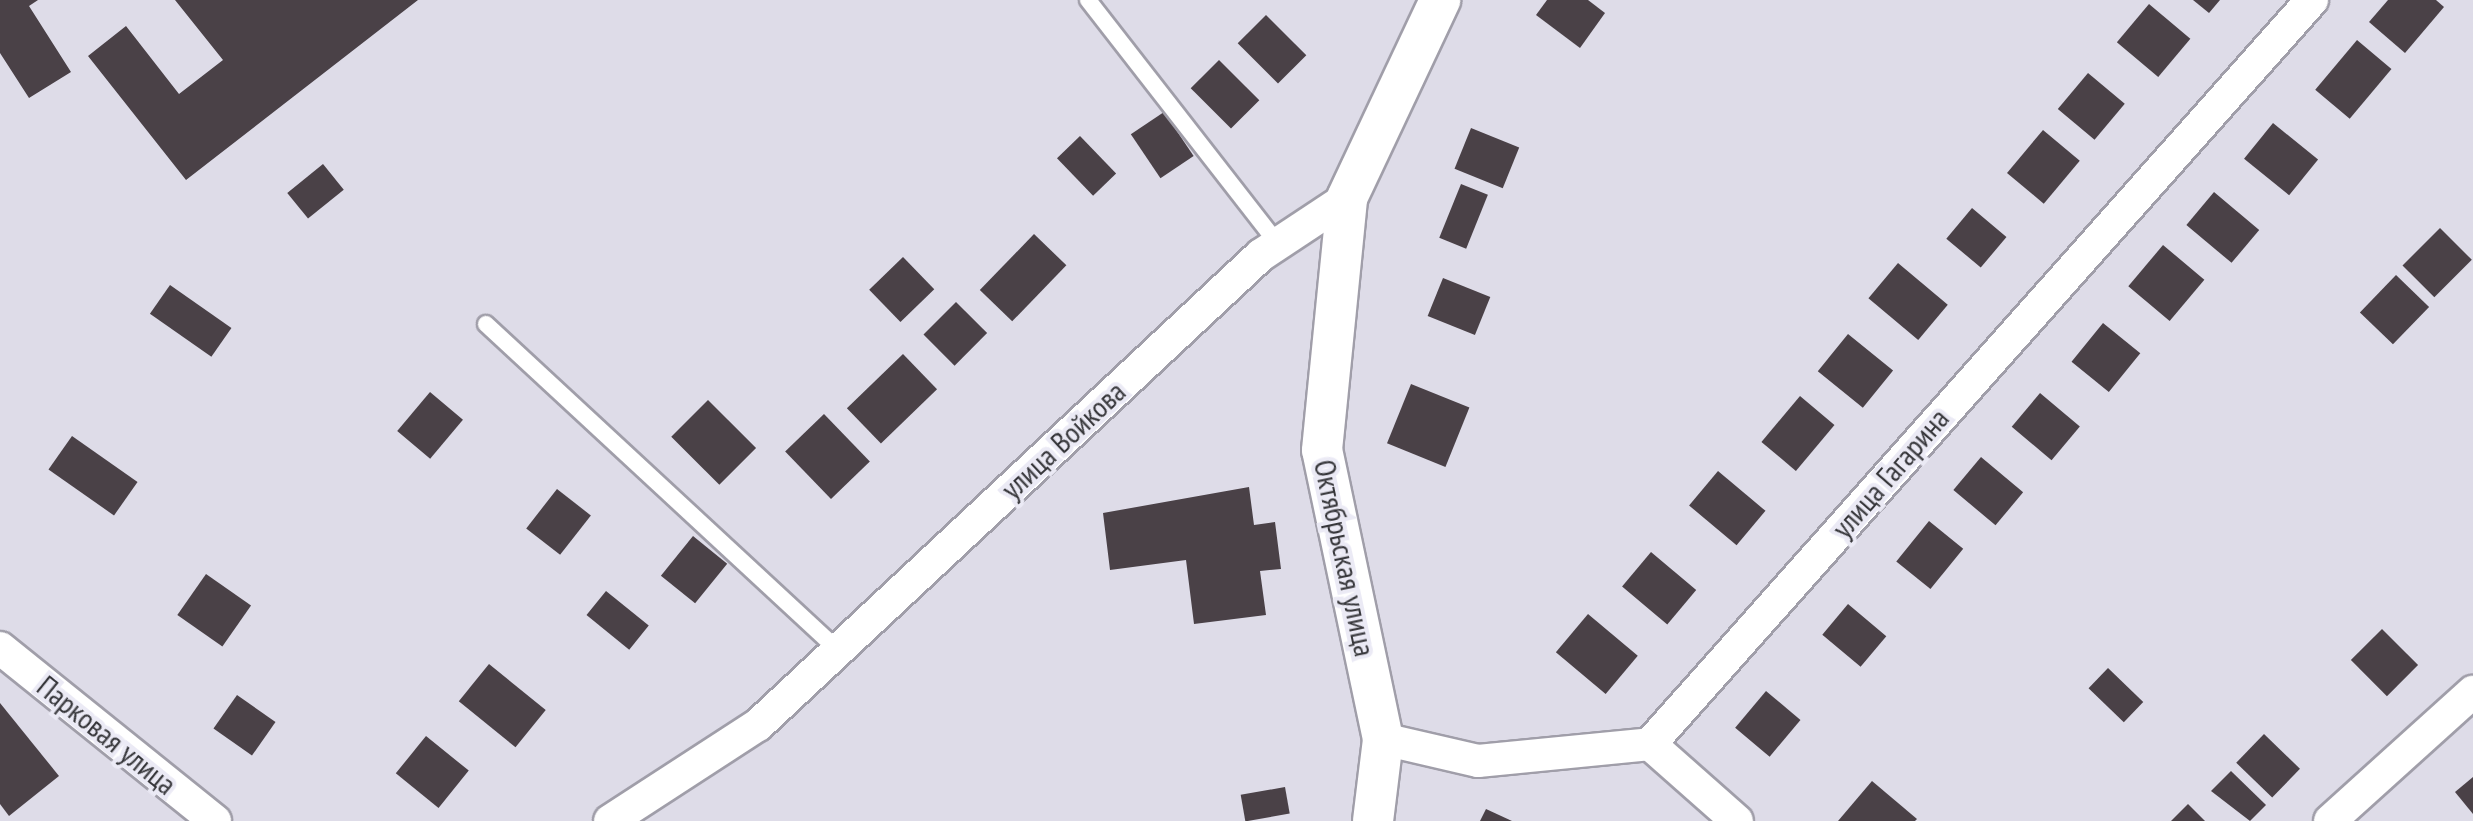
<!DOCTYPE html>
<html>
<head>
<meta charset="utf-8">
<style>
	body { margin:0 }
	#map { position:relative; width:2473px; height:821px; overflow:hidden; background:#dedce8; font-family:"PT Sans Narrow",sans-serif }
	div>[style] { position:absolute }
	.building>* { inset:0; background:#4a4147; transform-origin:0 0 }
	.roads { filter:drop-shadow(2px 0 #a09ea9) drop-shadow(-2px 0 #a09ea9) drop-shadow(0 2px #a09ea9) drop-shadow(0 -2px #a09ea9) }
	.service>* { height:16px; margin:-8px; padding:0 8px; transform-origin:8px; border-radius:8px; background:#fff }
	.minor>* { height:32px; margin:-16px; padding:0 16px; transform-origin:16px; border-radius:16px; background:#fff }
	.tertiary>* { height:40px; margin:-20px; padding:0 20px; transform-origin:20px; border-radius:20px; background:#fff }
	span { translate:-50% -50%; white-space:nowrap; text-align:center; line-height:1.15; -webkit-text-stroke:8px #ebeaf5; paint-order:stroke }
	.street-label { font-size:30px; color:#36363a }
</style>
</head>
<body>
<div id="map">
	<div class="building">
		<i style="clip-path:polygon(0 0,38px 0,29px 6px,71px 72px,29px 98px,0 53px)"></i>
		<i style="clip-path:polygon(175px 0,418px 0,186px 180px,88px 56px,126px 26px,179px 94px,223px 60px)"></i>
		<i style="clip-path:polygon(1547px 0,1588px 0,1605px 13px,1580px 48px,1536px 15px)"></i>
		<i style="clip-path:polygon(2193px 0,2220px 0,2209px 13px)"></i>
		<i style="clip-path:polygon(2388px 0,2436px 0,2444px 7px,2405px 53px,2369px 22px)"></i>
		<i style="left:2149px;top:4px;width:54px;height:50px;rotate:40deg"></i>
		<i style="left:1266px;top:15px;width:57px;height:40px;rotate:45deg"></i>
		<i style="left:2357px;top:40px;width:45px;height:65px;rotate:40deg"></i>
		<i style="left:1219px;top:60px;width:57px;height:40px;rotate:45deg"></i>
		<i style="left:2088px;top:73px;width:48px;height:47px;rotate:40deg"></i>
		<i style="left:1164px;top:112px;width:53px;height:40px;rotate:56deg"></i>
		<i style="left:2273px;top:123px;width:58px;height:46px;rotate:39deg"></i>
		<i style="left:1471px;top:128px;width:52px;height:44px;rotate:22deg"></i>
		<i style="left:2043px;top:130px;width:48px;height:56px;rotate:40deg"></i>
		<i style="left:1080px;top:136px;width:52px;height:32px;rotate:46deg"></i>
		<i style="left:323px;top:164px;width:33px;height:46px;rotate:51deg"></i>
		<i style="left:1461px;top:184px;width:29px;height:58px;rotate:22deg"></i>
		<i style="left:2214px;top:192px;width:59px;height:43px;rotate:40deg"></i>
		<i style="left:1972px;top:208px;width:45px;height:40px;rotate:40deg"></i>
		<i style="left:2440px;top:228px;width:45px;height:53px;rotate:45deg"></i>
		<i style="left:1034px;top:234px;width:45px;height:78px;rotate:44deg"></i>
		<i style="left:2163px;top:245px;width:54px;height:54px;rotate:40deg"></i>
		<i style="left:903px;top:257px;width:45px;height:47px;rotate:46deg"></i>
		<i style="left:1898px;top:263px;width:65px;height:46px;rotate:40deg"></i>
		<i style="left:2396px;top:275px;width:46px;height:52px;rotate:44deg"></i>
		<i style="left:1443px;top:278px;width:51px;height:41px;rotate:22deg"></i>
		<i style="left:170px;top:285px;width:75px;height:35px;rotate:35deg"></i>
		<i style="left:956px;top:302px;width:44px;height:46px;rotate:45deg"></i>
		<i style="left:2103px;top:323px;width:48px;height:50px;rotate:39deg"></i>
		<i style="left:1848px;top:334px;width:58px;height:48px;rotate:39deg"></i>
		<i style="left:903px;top:354px;width:49px;height:78px;rotate:46deg"></i>
		<i style="left:1411px;top:384px;width:63px;height:64px;rotate:22deg"></i>
		<i style="left:430px;top:392px;width:43px;height:51px;rotate:40deg"></i>
		<i style="left:2040px;top:393px;width:52px;height:44px;rotate:40deg"></i>
		<i style="left:1800px;top:396px;width:45px;height:60px;rotate:40deg"></i>
		<i style="left:708px;top:400px;width:68px;height:52px;rotate:45deg"></i>
		<i style="left:824px;top:414px;width:66px;height:54px;rotate:46deg"></i>
		<i style="left:72px;top:436px;width:80px;height:41px;rotate:35deg"></i>
		<i style="left:1981px;top:457px;width:55px;height:43px;rotate:40deg"></i>
		<i style="left:1718px;top:471px;width:62px;height:45px;rotate:40deg"></i>
		<i style="clip-path:polygon(1249px 487px,1254px 525px,1275px 522px,1281px 569px,1260px 571px,1266px 615px,1194px 624px,1186px 560px,1110px 570px,1103px 513px)"></i>
		<i style="left:557px;top:489px;width:43px;height:50px;rotate:38deg"></i>
		<i style="left:1929px;top:521px;width:44px;height:52px;rotate:39deg"></i>
		<i style="left:693px;top:536px;width:44px;height:51px;rotate:39deg"></i>
		<i style="left:1651px;top:552px;width:59px;height:45px;rotate:40deg"></i>
		<i style="left:206px;top:574px;width:55px;height:50px;rotate:35deg"></i>
		<i style="left:606px;top:591px;width:55px;height:31px;rotate:39deg"></i>
		<i style="left:1848px;top:604px;width:50px;height:40px;rotate:40deg"></i>
		<i style="left:1588px;top:614px;width:65px;height:50px;rotate:40deg"></i>
		<i style="left:2382px;top:629px;width:51px;height:44px;rotate:45deg"></i>
		<i style="left:489px;top:664px;width:73px;height:48px;rotate:39deg"></i>
		<i style="left:2108px;top:668px;width:49px;height:28px;rotate:44deg"></i>
		<i style="left:1766px;top:691px;width:45px;height:48px;rotate:40deg"></i>
		<i style="left:237px;top:695px;width:47px;height:41px;rotate:35deg"></i>
		<i style="clip-path:polygon(0 703px,59px 776px,9px 816px,0 804px)"></i>
		<i style="left:2264px;top:734px;width:50px;height:40px;rotate:44deg"></i>
		<i style="left:426px;top:736px;width:55px;height:48px;rotate:39deg"></i>
		<i style="clip-path:polygon(2231px 771px,2266px 805px,2250px 821px,2211px 791px)"></i>
		<i style="clip-path:polygon(2473px 777px,2473px 814px,2455px 792px)"></i>
		<i style="clip-path:polygon(1872px 781px,1917px 819px,1915px 821px,1838px 821px)"></i>
		<i style="left:1285px;top:787px;width:27px;height:45px;rotate:80deg"></i>
		<i style="clip-path:polygon(2188px 804px,2205px 821px,2171px 821px)"></i>
		<i style="clip-path:polygon(1486px 809px,1512px 821px,1480px 821px)"></i>
	</div>
	<div class="roads">
		<div class="service">
			<i style="left:1088px;top:0;width:309px;rotate:52.1deg"></i>
			<i style="left:486px;top:324px;width:480px;rotate:42.8deg"></i>
		</div>
		<div class="minor">
			<i style="left:0;top:648px;width:276px;rotate:38.8deg"></i>
			<i style="left:1383px;top:739px;width:98px;rotate:13deg"></i>
			<i style="left:1478px;top:761px;width:173px;rotate:-5.6deg"></i>
			<i style="left:1650px;top:744px;width:996px;rotate:-48.34deg"></i>
			<i style="left:1650px;top:744px;width:116px;rotate:41.5deg"></i>
			<i style="left:610px;top:821px;width:176px;rotate:-33deg"></i>
			<i style="left:758px;top:725px;width:688px;rotate:-43.06deg"></i>
			<i style="left:1261px;top:255px;width:103px;rotate:-33.5deg"></i>
			<i style="left:2330px;top:821px;width:193px;rotate:-42.1deg"></i>
		</div>
		<div class="tertiary">
			<i style="left:1373px;top:821px;width:83px;rotate:-83deg"></i>
			<i style="left:1383px;top:739px;width:295px;rotate:-101.9deg"></i>
			<i style="left:1322px;top:450px;width:253px;rotate:-84.3deg"></i>
			<i style="left:1347px;top:198px;width:219px;rotate:-64.8deg"></i>
		</div>
	</div>
	<div class="street-label">
		<span style="left:1063px;top:440px;rotate:-43deg">улица Войкова</span>
		<span style="left:1890px;top:473px;rotate:-49deg">улица Гагарина</span>
		<span style="left:1345px;top:558px;rotate:78deg">Октябрьская улица</span>
		<span style="left:107px;top:735px;rotate:39deg">Парковая улица</span>
	</div>
</div>
</body>
</html>
